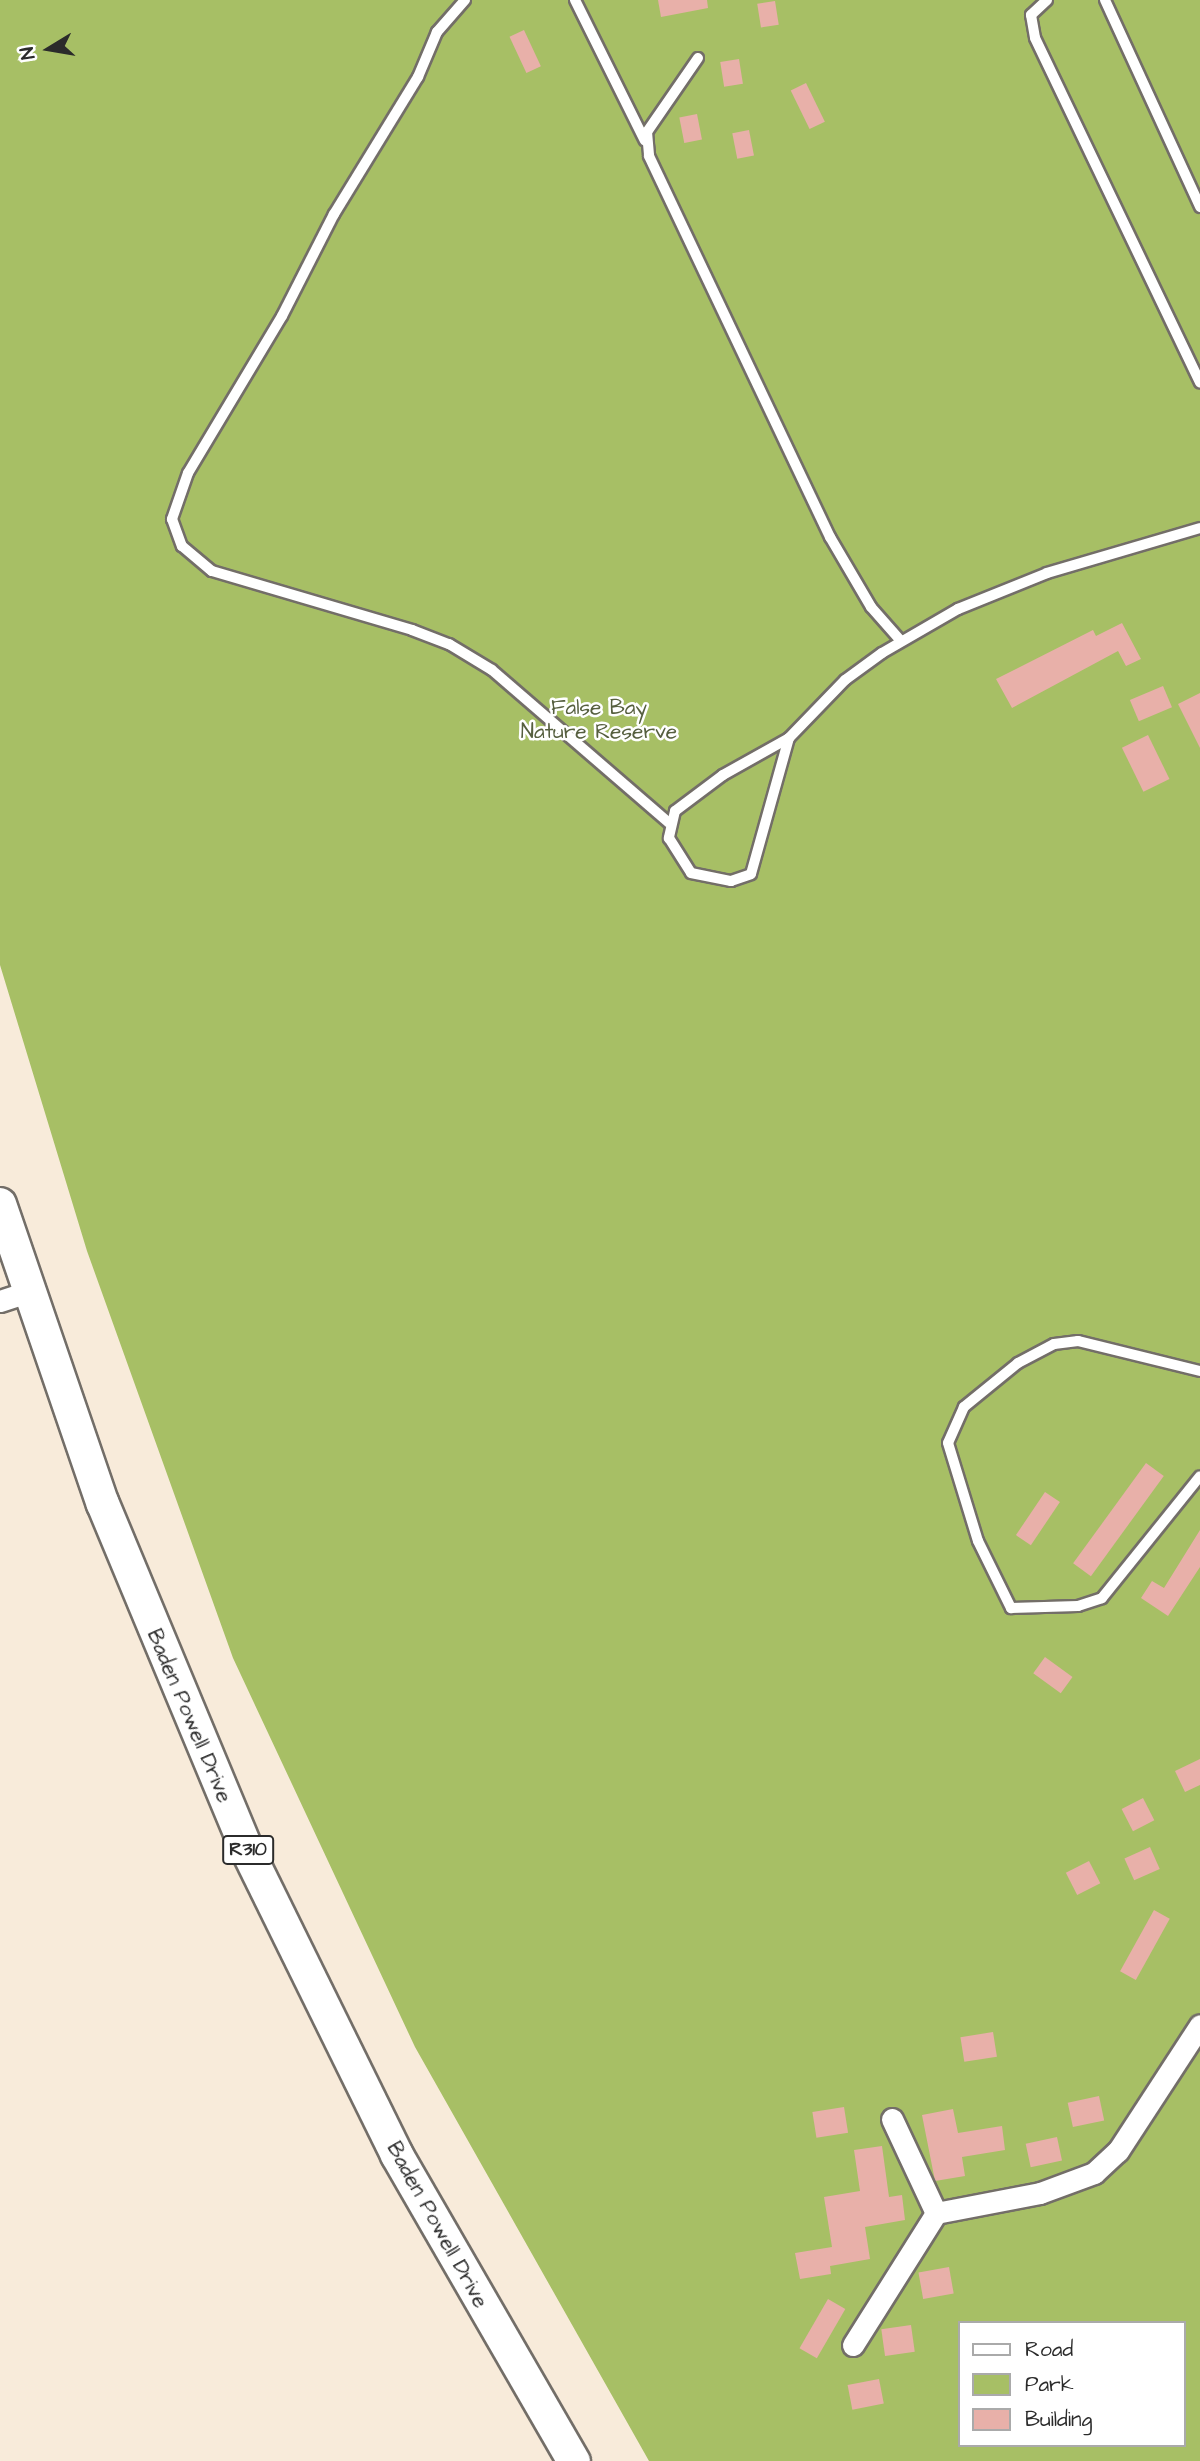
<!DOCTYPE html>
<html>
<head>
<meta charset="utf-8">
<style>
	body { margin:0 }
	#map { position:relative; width:1200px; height:2461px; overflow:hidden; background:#f8ebda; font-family:"Architects Daughter",sans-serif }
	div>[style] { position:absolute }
	.green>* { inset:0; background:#a7bf65 }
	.building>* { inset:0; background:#e8b0a9; transform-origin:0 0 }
	.roads { filter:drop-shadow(2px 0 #736e68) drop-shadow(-2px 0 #736e68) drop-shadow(0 2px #736e68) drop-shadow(0 -2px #736e68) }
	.service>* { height:10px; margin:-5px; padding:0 5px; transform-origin:5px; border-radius:5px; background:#fff }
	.minor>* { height:21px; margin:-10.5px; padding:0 10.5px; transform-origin:10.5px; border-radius:10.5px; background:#fff }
	.primary>* { height:32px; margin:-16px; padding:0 16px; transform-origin:16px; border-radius:16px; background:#fff }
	span { translate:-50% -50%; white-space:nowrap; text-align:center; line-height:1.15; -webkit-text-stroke:5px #fff; paint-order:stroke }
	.shield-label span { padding:2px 5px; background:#fff; border:2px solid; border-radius:5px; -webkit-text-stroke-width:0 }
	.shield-label { font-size:19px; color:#2b2b2b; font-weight:700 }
	.park-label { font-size:21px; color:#565f3f }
	.street-label { font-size:21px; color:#2b2b2b }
	.legend { position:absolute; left:958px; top:2321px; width:228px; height:126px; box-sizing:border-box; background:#fff; border:2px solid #aaa; margin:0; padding:9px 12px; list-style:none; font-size:21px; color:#2b2b2b }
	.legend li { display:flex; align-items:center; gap:14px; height:35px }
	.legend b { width:35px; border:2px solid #aaa }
	.north { position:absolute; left:14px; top:14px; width:70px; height:70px; -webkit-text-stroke:5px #fff; paint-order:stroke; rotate:259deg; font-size:19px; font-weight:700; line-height:28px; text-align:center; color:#2b2b2b }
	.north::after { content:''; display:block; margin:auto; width:24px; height:32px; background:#2b2b2b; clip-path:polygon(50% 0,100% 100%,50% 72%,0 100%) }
</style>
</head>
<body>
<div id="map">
	<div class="green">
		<i style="clip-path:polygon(evenodd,0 0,1200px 0,1200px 2461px,649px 2461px,415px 2047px,233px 1658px,87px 1251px,0 965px,0 0,960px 2323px,1184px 2323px,1184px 2445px,960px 2445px,960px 2323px)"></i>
	</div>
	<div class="building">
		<i style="clip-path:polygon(658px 0,707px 0,708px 8px,661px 17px)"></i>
		<i style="left:775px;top:1px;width:24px;height:18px;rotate:81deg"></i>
		<i style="left:524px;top:30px;width:40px;height:16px;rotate:65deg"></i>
		<i style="left:739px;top:59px;width:25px;height:19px;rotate:81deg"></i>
		<i style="left:806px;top:83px;width:43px;height:17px;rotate:64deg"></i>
		<i style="left:697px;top:114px;width:26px;height:18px;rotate:79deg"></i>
		<i style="left:749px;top:130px;width:26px;height:17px;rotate:79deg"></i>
		<i style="clip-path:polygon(1122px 623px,1141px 659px,1126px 666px,1118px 651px,1012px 708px,996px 679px,1093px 630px,1096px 636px)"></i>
		<i style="left:1163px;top:686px;width:23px;height:36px;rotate:67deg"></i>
		<i style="clip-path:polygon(1200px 693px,1200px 748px,1178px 704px)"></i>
		<i style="left:1148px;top:735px;width:49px;height:29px;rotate:64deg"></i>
		<i style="left:1146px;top:1463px;width:22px;height:124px;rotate:36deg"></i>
		<i style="left:1045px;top:1492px;width:18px;height:52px;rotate:34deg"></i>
		<i style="clip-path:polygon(1200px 1530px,1200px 1567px,1168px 1616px,1141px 1598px,1152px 1581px,1164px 1588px)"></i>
		<i style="left:1045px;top:1657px;width:34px;height:20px;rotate:36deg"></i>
		<i style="clip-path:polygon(1200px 1759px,1200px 1785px,1185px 1792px,1175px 1771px)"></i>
		<i style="left:1143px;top:1798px;width:25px;height:24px;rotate:63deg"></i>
		<i style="left:1150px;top:1847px;width:24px;height:28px;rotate:66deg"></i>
		<i style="left:1089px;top:1861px;width:25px;height:26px;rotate:63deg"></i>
		<i style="left:1154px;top:1910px;width:18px;height:70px;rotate:29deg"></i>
		<i style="left:993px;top:2032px;width:25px;height:33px;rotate:81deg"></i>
		<i style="left:1099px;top:2096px;width:25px;height:32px;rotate:78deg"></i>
		<i style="left:844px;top:2107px;width:26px;height:32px;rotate:81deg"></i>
		<i style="clip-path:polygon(953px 2109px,958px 2133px,1002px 2126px,1005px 2150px,962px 2157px,965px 2176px,935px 2181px,922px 2115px)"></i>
		<i style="left:1057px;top:2137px;width:24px;height:32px;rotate:78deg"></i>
		<i style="clip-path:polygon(882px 2146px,889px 2197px,902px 2195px,905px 2220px,865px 2227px,870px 2259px,830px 2266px,831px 2274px,800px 2279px,795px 2253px,832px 2247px,824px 2197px,860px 2191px,854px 2150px)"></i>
		<i style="left:949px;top:2267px;width:27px;height:31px;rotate:80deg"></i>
		<i style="left:828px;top:2299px;width:20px;height:57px;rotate:30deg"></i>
		<i style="left:911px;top:2325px;width:27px;height:30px;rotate:82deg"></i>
		<i style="left:879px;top:2379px;width:25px;height:32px;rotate:79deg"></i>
	</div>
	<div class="roads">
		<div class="service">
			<i style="left:465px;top:0;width:43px;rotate:131.2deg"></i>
			<i style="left:437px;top:32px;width:49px;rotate:112.9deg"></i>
			<i style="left:418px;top:77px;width:161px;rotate:121.5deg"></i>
			<i style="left:334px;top:214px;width:114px;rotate:117deg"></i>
			<i style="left:282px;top:316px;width:183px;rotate:120.9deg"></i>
			<i style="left:188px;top:473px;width:49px;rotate:109.2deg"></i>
			<i style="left:172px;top:519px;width:29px;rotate:70deg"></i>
			<i style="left:182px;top:546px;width:39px;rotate:40deg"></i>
			<i style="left:212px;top:571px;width:209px;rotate:16.4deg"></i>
			<i style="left:412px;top:630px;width:40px;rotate:21deg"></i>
			<i style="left:449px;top:644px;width:50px;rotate:31.2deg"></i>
			<i style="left:492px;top:670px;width:234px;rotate:40.8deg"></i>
			<i style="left:575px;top:0;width:157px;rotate:63.6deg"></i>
			<i style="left:1047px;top:0;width:22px;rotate:137deg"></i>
			<i style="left:1031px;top:15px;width:23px;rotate:80deg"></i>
			<i style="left:1035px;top:38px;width:382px;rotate:64.4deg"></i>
			<i style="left:1105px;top:0;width:228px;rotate:65.3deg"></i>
			<i style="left:698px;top:58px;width:90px;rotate:124.6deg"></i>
			<i style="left:647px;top:132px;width:24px;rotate:85deg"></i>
			<i style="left:649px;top:156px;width:422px;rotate:64.6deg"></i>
			<i style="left:830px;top:537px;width:81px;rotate:59.6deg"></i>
			<i style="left:871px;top:607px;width:45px;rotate:48.6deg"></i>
			<i style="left:789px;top:738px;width:76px;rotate:150.7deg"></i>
			<i style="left:723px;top:775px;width:60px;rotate:143.1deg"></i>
			<i style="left:675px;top:811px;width:28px;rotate:103deg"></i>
			<i style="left:669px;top:838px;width:41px;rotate:57.8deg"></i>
			<i style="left:691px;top:873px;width:41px;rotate:11.3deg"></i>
			<i style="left:731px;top:881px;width:21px;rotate:-19deg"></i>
			<i style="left:751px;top:874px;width:141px;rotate:-74.4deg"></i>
			<i style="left:789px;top:738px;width:81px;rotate:-46deg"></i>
			<i style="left:845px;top:680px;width:46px;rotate:-36.1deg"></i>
			<i style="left:882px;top:653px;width:88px;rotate:-30.1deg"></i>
			<i style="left:958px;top:609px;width:96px;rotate:-22deg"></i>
			<i style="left:1047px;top:573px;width:159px;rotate:-16.4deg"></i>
			<i style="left:1200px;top:1371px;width:126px;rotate:-166.2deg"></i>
			<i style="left:1078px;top:1341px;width:24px;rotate:173deg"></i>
			<i style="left:1054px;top:1344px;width:41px;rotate:152.2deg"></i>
			<i style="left:1018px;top:1363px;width:70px;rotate:140.8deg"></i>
			<i style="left:964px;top:1407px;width:39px;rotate:114deg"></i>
			<i style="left:948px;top:1443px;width:102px;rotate:73deg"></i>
			<i style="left:978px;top:1541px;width:75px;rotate:63.8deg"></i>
			<i style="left:1011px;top:1608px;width:67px;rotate:-1.7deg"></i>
			<i style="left:1078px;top:1606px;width:25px;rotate:-18deg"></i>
			<i style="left:1102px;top:1598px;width:156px;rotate:-51.2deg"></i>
		</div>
		<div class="minor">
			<i style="left:0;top:1301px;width:28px;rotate:-18deg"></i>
			<i style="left:892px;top:2119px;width:104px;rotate:64.9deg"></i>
			<i style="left:853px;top:2345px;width:156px;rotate:-57.8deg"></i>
			<i style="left:936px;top:2213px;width:106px;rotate:-10.9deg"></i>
			<i style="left:1040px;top:2193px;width:58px;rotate:-20.3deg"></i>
			<i style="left:1094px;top:2173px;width:33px;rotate:-43deg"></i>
			<i style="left:1118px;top:2151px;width:150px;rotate:-56.9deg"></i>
		</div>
		<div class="primary">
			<i style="left:0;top:1204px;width:317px;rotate:71.1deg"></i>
			<i style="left:103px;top:1504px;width:373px;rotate:67.4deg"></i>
			<i style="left:246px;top:1848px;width:342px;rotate:63.8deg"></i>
			<i style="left:397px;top:2155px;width:354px;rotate:60deg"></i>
		</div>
	</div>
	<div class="shield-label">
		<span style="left:248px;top:1850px">R310</span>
	</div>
	<div class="park-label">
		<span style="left:599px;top:720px">False Bay<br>Nature Reserve</span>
	</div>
	<div class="street-label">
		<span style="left:189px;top:1716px;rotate:67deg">Baden Powell Drive</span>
		<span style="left:437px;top:2225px;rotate:61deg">Baden Powell Drive</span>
	</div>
	<ul class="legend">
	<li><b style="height:9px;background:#fff"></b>Road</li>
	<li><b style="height:19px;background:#a7bf65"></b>Park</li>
	<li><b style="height:19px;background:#e8b0a9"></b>Building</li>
	</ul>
	<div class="north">N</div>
</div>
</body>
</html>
